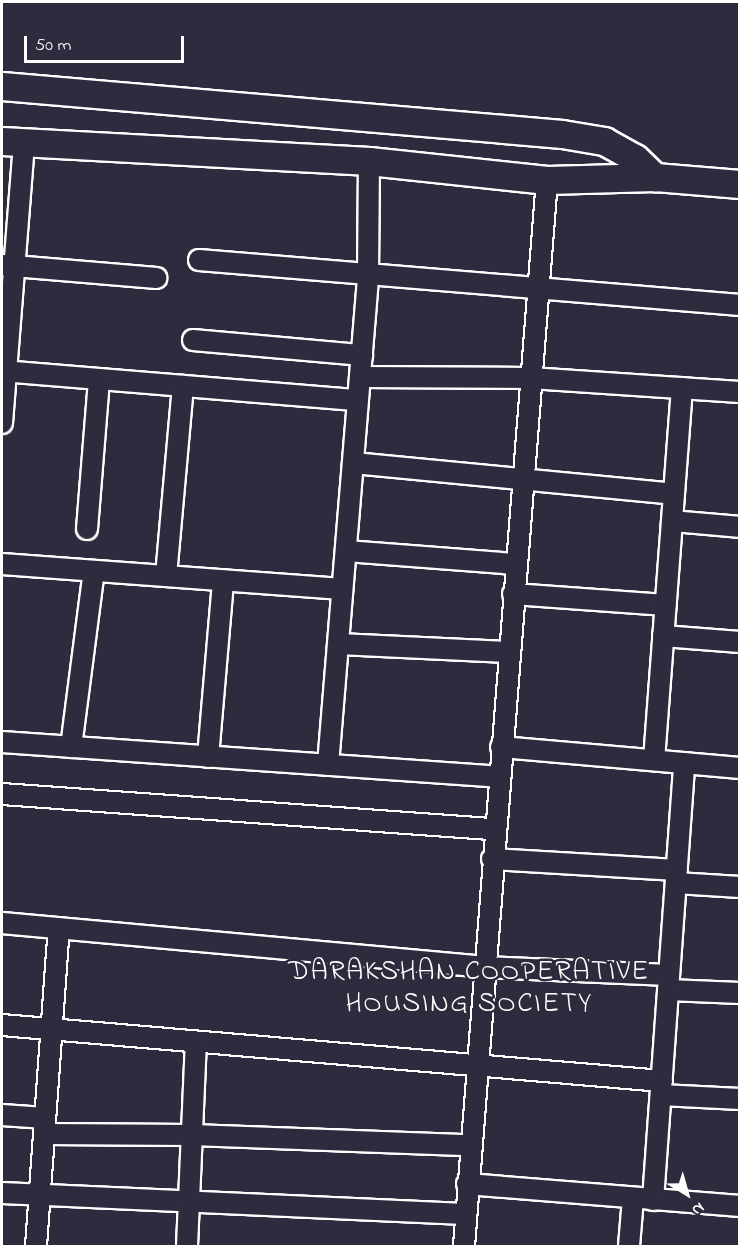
<!DOCTYPE html>
<html>
<head>
<meta charset="utf-8">
<style>
	body { margin:0 }
	#map { position:relative; width:741px; height:1248px; overflow:hidden; background:#2f2a3d; font-family:"Indie Flower",sans-serif }
	div>[style] { position:absolute }
	.roads { filter:drop-shadow(2px 0 #fff) drop-shadow(-2px 0 #fff) drop-shadow(0 2px #fff) drop-shadow(0 -2px #fff) }
	.street>* { height:20px; margin:-10px; padding:0 10px; transform-origin:10px; border-radius:10px; background:#2f2a3d }
	.secondary>* { height:27px; margin:-13.5px; padding:0 13.5px; transform-origin:13.5px; border-radius:13.5px; background:#2f2a3d }
	span { translate:-50% -50%; white-space:nowrap; text-align:center; line-height:1.15; -webkit-text-stroke:5px #2f2a3d; paint-order:stroke }
	.neighbourhood-label { font-size:28px; color:#fff; letter-spacing:1.5px }
	.frame { position:absolute; inset:0; border:3px solid #fff; pointer-events:none }
	.north { position:absolute; left:657px; top:1164px; width:60px; height:60px; -webkit-text-stroke:4px #2f2a3d; paint-order:stroke; rotate:143deg; font-size:16px; font-weight:700; line-height:24px; text-align:center; color:#fff }
	.north::after { content:''; display:block; margin:auto; width:21px; height:27px; background:#fff; clip-path:polygon(50% 0,100% 100%,50% 72%,0 100%) }
	.scale { position:absolute; left:24px; top:36px; width:160px; height:27px; box-sizing:border-box; border:3px solid #fff; border-top:0; padding-left:8px; font-size:18px; line-height:21px; white-space:nowrap; color:#fff; -webkit-text-stroke:4px #2f2a3d; paint-order:stroke }
</style>
</head>
<body>
<div id="map">
	<div class="roads">
		<div class="street">
			<i style="left:199px;top:260px;width:543px;rotate:4.75deg"></i>
			<i style="left:2px;top:265px;width:155px;rotate:4.8deg"></i>
			<i style="left:193px;top:340px;width:170px;rotate:5.1deg"></i>
			<i style="left:2px;top:371px;width:357px;rotate:4.7deg"></i>
			<i style="left:360px;top:377px;width:170px;rotate:0.3deg"></i>
			<i style="left:530px;top:378px;width:210px;rotate:3.8deg"></i>
			<i style="left:2px;top:423px;width:280px;rotate:-85.5deg"></i>
			<i style="left:353px;top:463px;width:322px;rotate:5.5deg"></i>
			<i style="left:672px;top:521px;width:68px;rotate:5deg"></i>
			<i style="left:87px;top:529px;width:150px;rotate:-85.4deg"></i>
			<i style="left:346px;top:551px;width:169px;rotate:4.4deg"></i>
			<i style="left:2px;top:564px;width:341px;rotate:4.2deg"></i>
			<i style="left:166px;top:576px;width:191px;rotate:-84.9deg"></i>
			<i style="left:513px;top:594px;width:153px;rotate:4.1deg"></i>
			<i style="left:663px;top:636px;width:77px;rotate:4.5deg"></i>
			<i style="left:338px;top:644px;width:170px;rotate:2.7deg"></i>
			<i style="left:2px;top:742px;width:498px;rotate:4deg"></i>
			<i style="left:71px;top:747px;width:177px;rotate:-82.6deg"></i>
			<i style="left:501px;top:747px;width:240px;rotate:5deg"></i>
			<i style="left:208px;top:757px;width:177px;rotate:-85.1deg"></i>
			<i style="left:654px;top:760px;width:373px;rotate:-85.7deg"></i>
			<i style="left:328px;top:765px;width:492px;rotate:-85.3deg"></i>
			<i style="left:368px;top:275px;width:114px;rotate:-89.5deg"></i>
			<i style="left:2px;top:794px;width:494px;rotate:4.1deg"></i>
			<i style="left:492px;top:859px;width:185px;rotate:3.4deg"></i>
			<i style="left:676px;top:883px;width:64px;rotate:3.6deg"></i>
			<i style="left:2px;top:923px;width:484px;rotate:5.2deg"></i>
			<i style="left:484px;top:967px;width:185px;rotate:2.5deg"></i>
			<i style="left:668px;top:990px;width:72px;rotate:2.4deg"></i>
			<i style="left:2px;top:1025px;width:662px;rotate:4.85deg"></i>
			<i style="left:661px;top:1095px;width:79px;rotate:2.9deg"></i>
			<i style="left:2px;top:1115px;width:43px;rotate:4deg"></i>
			<i style="left:45px;top:1134px;width:147px;rotate:0.4deg"></i>
			<i style="left:192px;top:1135px;width:277px;rotate:2.1deg"></i>
			<i style="left:467px;top:1184px;width:274px;rotate:4.6deg"></i>
			<i style="left:2px;top:1193px;width:463px;rotate:2.6deg"></i>
			<i style="left:653px;top:1200px;width:438px;rotate:-85.9deg"></i>
			<i style="left:36px;top:1246px;width:318px;rotate:-85.9deg"></i>
			<i style="left:187px;top:1246px;width:204px;rotate:-87.5deg"></i>
			<i style="left:464px;top:1246px;width:1069px;rotate:-85.55deg"></i>
			<i style="left:629px;top:1246px;width:48px;rotate:-85.2deg"></i>
		</div>
		<div class="secondary">
			<i style="left:2px;top:86px;width:562px;rotate:4.9deg"></i>
			<i style="left:562px;top:134px;width:43px;rotate:9.5deg"></i>
			<i style="left:604px;top:141px;width:35px;rotate:29deg"></i>
			<i style="left:635px;top:158px;width:28px;rotate:44deg"></i>
			<i style="left:2px;top:141px;width:368px;rotate:3.1deg"></i>
			<i style="left:369px;top:161px;width:179px;rotate:6.1deg"></i>
			<i style="left:547px;top:180px;width:108px;rotate:-1.6deg"></i>
			<i style="left:655px;top:177px;width:85px;rotate:4.7deg"></i>
		</div>
	</div>
	<div class="neighbourhood-label">
		<span style="left:469px;top:989px">DARAKSHAN COOPERATIVE<br>HOUSING SOCIETY</span>
	</div>
	<div class="frame"></div>
	<div class="north">N</div>
	<div class="scale">50 m</div>
</div>
</body>
</html>
